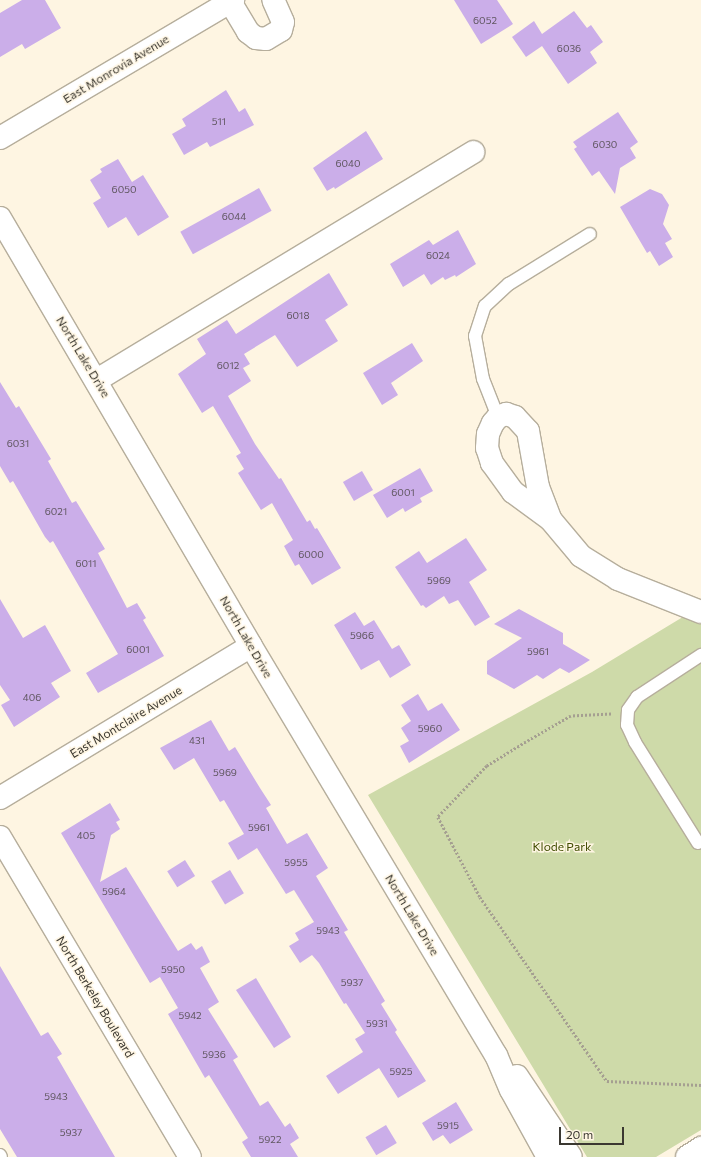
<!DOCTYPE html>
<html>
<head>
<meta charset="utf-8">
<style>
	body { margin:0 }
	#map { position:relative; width:701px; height:1157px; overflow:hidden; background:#fef5e2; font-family:Commissioner,sans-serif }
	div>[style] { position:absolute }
	.green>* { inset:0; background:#cedaa9 }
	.building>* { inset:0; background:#cbaee9; transform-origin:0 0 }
	.path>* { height:2.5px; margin-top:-1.25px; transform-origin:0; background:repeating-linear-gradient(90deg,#a59f91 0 2px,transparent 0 4px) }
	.roads { filter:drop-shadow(1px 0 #b6ae9c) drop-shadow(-1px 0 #b6ae9c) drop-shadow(0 1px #b6ae9c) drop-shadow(0 -1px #b6ae9c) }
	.service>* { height:12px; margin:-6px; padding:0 6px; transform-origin:6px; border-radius:6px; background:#fff }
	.minor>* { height:22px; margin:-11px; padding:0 11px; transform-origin:11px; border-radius:11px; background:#fff }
	.primary>* { height:22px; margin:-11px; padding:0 11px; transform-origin:11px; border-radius:11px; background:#fff }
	span { translate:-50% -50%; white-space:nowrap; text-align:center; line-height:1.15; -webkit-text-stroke:3px #fef5e2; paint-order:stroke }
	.number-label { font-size:10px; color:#5f565f }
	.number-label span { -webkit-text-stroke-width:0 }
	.street-label { font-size:12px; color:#3b3831 }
	.park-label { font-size:12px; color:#404c00 }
	.scale { position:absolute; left:559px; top:1127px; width:65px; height:18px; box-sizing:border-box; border:2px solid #3b3831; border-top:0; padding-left:5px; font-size:12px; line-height:14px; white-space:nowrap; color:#3b3831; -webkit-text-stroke:3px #fef5e2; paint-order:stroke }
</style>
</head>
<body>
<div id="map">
	<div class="green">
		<i style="clip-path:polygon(701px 606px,701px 1130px,656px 1157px,587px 1157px,368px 795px,592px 672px)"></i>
	</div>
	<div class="building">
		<i style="clip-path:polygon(22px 0,45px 0,61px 28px,25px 49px,22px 44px,0 57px,0 13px)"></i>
		<i style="clip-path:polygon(454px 0,497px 0,513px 24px,481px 44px)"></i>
		<i style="clip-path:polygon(574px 11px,587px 28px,591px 25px,603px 42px,590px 52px,597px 63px,568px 84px,542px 46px,526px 57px,512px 37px,534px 21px,542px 34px)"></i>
		<i style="clip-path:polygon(226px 90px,239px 112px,245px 108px,254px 125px,210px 147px,207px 142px,184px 155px,172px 134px,186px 126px,182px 119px)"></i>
		<i style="clip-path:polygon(618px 112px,638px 142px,630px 148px,636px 158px,620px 168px,615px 194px,599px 171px,592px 176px,574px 149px,577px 147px,573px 142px)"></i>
		<i style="clip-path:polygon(366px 131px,383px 159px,335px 189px,334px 187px,327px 191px,313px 168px)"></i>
		<i style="clip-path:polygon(118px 159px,132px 182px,143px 175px,169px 217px,138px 236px,126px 217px,108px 228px,93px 203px,101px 198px,90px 180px,102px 172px,100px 169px)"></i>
		<i style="left:259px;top:188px;width:26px;height:90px;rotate:61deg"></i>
		<i style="clip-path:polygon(650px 189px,662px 194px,669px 205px,663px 224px,672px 239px,665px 243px,673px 257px,659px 266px,650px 251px,647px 253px,620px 207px)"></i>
		<i style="clip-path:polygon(458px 230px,476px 264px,456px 277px,455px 275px,445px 280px,443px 277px,431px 285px,424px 274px,403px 287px,390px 264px,429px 240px,433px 245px)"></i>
		<i style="clip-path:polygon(329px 273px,348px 305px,325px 320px,338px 341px,297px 367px,275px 335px,244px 354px,250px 364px,243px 368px,251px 381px,228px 396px,255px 444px,279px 479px,281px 478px,307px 522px,310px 520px,315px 529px,317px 528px,341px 568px,312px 585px,299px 564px,295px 566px,284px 546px,293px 540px,272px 503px,261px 510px,238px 473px,244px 469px,236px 456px,241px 453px,213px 406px,202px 413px,178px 374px,206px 354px,197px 339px,227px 320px,236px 334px)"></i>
		<i style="clip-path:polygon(412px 343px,423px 361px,391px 383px,398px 395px,382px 405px,363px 373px)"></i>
		<i style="clip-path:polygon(0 382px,16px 408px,19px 406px,51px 459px,48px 461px,72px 503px,76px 501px,105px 549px,98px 553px,127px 608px,137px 603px,146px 618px,143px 620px,164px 656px,98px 693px,86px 673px,118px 654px,53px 541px,50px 543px,45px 537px,13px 481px,10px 483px,0 466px)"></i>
		<i style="clip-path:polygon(420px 468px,433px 491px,420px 498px,422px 502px,405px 512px,403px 508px,387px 518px,373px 495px)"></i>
		<i style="left:362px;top:471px;width:22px;height:22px;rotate:60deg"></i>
		<i style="clip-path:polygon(466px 538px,487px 570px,469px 582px,490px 617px,475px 626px,458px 600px,449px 604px,444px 596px,426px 608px,423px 605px,421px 606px,395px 567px,419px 551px,427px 563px)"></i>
		<i style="clip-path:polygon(0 599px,23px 638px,45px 625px,71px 671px,51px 683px,60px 697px,14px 727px,1px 705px,10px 700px,0 685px)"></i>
		<i style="clip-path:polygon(519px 609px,563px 633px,563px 644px,590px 660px,569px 673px,560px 668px,543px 679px,537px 675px,514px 689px,487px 674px,487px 661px,522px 638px,494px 624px)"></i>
		<i style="clip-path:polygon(355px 612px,364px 626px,374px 620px,392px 649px,399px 645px,411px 665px,390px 678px,379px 660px,361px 670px,334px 625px)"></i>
		<i style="clip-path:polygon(418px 694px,428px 711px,442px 703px,460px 730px,409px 763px,400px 746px,409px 741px,401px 728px,411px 721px,401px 705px)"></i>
		<i style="clip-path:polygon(211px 720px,229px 751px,235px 747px,260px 788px,271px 805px,266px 808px,287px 844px,307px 833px,328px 868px,316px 876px,348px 930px,344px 932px,385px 1001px,381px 1004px,397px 1030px,395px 1032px,426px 1081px,398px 1098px,379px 1068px,338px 1094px,326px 1076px,363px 1052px,355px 1039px,365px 1033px,346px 1003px,344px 1004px,319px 963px,312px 955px,300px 963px,289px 946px,299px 940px,295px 933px,314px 922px,294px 890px,286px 894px,257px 848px,238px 860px,228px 843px,244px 834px,224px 800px,220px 802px,194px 758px,174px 770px,160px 748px)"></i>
		<i style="clip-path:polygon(110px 803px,120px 820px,116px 822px,120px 829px,111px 835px,100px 882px,126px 867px,178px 951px,191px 943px,196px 950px,202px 946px,210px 962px,200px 968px,219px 1002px,208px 1009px,238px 1057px,233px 1060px,260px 1106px,268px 1101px,285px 1127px,290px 1123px,299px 1138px,290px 1144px,298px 1157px,251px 1157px,242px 1142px,248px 1138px,209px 1075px,205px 1078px,168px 1014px,178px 1008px,160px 977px,150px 983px,61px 833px)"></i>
		<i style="left:185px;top:860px;width:19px;height:21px;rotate:58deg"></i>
		<i style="left:230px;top:870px;width:27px;height:22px;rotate:59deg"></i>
		<i style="clip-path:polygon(0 966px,41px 1036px,48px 1032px,62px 1054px,57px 1057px,115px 1157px,17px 1157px,0 1129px)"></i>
		<i style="clip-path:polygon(256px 978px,291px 1037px,274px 1048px,236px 990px)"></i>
		<i style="clip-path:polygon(456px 1102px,473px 1130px,450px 1144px,443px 1135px,433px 1141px,422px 1123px)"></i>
		<i style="left:386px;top:1125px;width:21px;height:24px;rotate:59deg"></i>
	</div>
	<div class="path">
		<i style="left:611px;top:714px;width:40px;rotate:177.1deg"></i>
		<i style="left:571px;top:716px;width:52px;rotate:150deg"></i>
		<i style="left:526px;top:742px;width:46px;rotate:148.4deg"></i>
		<i style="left:487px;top:766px;width:71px;rotate:133.9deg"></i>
		<i style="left:438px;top:817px;width:90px;rotate:62.3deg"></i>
		<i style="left:480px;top:897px;width:224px;rotate:55.4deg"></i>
		<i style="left:607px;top:1081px;width:94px;rotate:2.4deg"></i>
	</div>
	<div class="roads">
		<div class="service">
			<i style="left:498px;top:417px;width:41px;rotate:-111.5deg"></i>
			<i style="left:483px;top:379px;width:44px;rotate:-100.5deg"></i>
			<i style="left:475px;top:336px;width:32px;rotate:-72deg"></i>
			<i style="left:485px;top:306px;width:33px;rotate:-43deg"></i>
			<i style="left:509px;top:284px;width:95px;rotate:-31.7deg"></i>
			<i style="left:698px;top:843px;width:119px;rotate:-122deg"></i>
			<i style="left:635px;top:742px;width:19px;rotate:-115deg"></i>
			<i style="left:627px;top:725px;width:15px;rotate:-86deg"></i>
			<i style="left:628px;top:710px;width:16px;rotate:-55deg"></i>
			<i style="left:637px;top:697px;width:77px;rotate:-33.3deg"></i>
			<i style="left:0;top:1155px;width:2px;rotate:63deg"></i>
		</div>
		<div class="minor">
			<i style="left:229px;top:0;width:37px;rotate:59deg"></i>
			<i style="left:248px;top:32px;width:10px;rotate:37deg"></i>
			<i style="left:256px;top:38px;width:10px;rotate:6deg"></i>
			<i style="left:266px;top:39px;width:17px;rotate:-31deg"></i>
			<i style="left:281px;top:30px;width:8px;rotate:-76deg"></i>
			<i style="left:283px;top:22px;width:24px;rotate:-114deg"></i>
			<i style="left:0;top:138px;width:271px;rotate:-30.6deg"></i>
			<i style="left:97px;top:380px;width:440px;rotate:-31.2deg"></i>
			<i style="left:550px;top:519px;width:46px;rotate:-143.9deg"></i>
			<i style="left:513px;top:492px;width:36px;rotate:-126deg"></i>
			<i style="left:492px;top:463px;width:16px;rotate:-108deg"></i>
			<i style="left:487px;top:448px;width:14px;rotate:-86deg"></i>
			<i style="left:488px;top:434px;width:12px;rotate:-66deg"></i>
			<i style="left:493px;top:423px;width:8px;rotate:-50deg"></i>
			<i style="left:498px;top:417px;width:9px;rotate:-21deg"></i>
			<i style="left:506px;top:414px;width:9px;rotate:18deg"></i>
			<i style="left:515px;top:417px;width:19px;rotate:47deg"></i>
			<i style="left:528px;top:431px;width:57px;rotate:79.9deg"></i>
			<i style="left:538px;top:487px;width:34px;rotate:69deg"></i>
			<i style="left:550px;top:519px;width:48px;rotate:50deg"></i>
			<i style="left:581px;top:556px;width:44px;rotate:31.9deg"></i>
			<i style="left:618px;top:579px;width:89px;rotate:21.7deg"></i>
			<i style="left:0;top:798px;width:293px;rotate:-31.2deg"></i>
			<i style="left:0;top:837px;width:372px;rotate:59.3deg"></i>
			<i style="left:687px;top:1157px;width:17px;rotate:-33deg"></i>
		</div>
		<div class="primary">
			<i style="left:0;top:218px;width:496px;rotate:59.6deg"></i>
			<i style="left:251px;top:646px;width:477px;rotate:59.1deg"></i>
			<i style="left:496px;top:1055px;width:38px;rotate:67deg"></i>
			<i style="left:511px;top:1090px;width:77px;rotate:61.1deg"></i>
			<i style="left:517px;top:1076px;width:97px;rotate:56.3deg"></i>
		</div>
	</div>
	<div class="number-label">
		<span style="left:485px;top:21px">6052</span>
		<span style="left:569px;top:49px">6036</span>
		<span style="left:219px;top:122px">511</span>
		<span style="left:605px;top:145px">6030</span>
		<span style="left:348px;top:164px">6040</span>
		<span style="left:124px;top:190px">6050</span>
		<span style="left:234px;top:217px">6044</span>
		<span style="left:438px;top:256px">6024</span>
		<span style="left:298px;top:316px">6018</span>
		<span style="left:228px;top:366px">6012</span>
		<span style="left:18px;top:444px">6031</span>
		<span style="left:403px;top:493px">6001</span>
		<span style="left:56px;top:512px">6021</span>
		<span style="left:311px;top:555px">6000</span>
		<span style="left:86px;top:564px">6011</span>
		<span style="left:439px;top:581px">5969</span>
		<span style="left:362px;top:636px">5966</span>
		<span style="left:138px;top:650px">6001</span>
		<span style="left:538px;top:652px">5961</span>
		<span style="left:32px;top:698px">406</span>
		<span style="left:430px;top:729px">5960</span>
		<span style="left:197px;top:741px">431</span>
		<span style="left:225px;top:773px">5969</span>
		<span style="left:259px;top:828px">5961</span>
		<span style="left:86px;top:836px">405</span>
		<span style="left:296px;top:863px">5955</span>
		<span style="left:114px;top:892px">5964</span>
		<span style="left:328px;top:931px">5943</span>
		<span style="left:173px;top:970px">5950</span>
		<span style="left:352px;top:983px">5937</span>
		<span style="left:190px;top:1016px">5942</span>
		<span style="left:377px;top:1024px">5931</span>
		<span style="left:214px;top:1055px">5936</span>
		<span style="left:401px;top:1072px">5925</span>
		<span style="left:56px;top:1097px">5943</span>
		<span style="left:448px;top:1126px">5915</span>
		<span style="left:71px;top:1133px">5937</span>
		<span style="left:270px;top:1140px">5922</span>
	</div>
	<div class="street-label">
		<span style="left:116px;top:69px;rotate:-31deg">East Monrovia Avenue</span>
		<span style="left:83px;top:357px;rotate:59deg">North Lake Drive</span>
		<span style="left:246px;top:637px;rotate:60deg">North Lake Drive</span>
		<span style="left:126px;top:722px;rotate:-31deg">East Montclaire Avenue</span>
		<span style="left:412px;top:915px;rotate:59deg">North Lake Drive</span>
		<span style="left:95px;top:997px;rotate:59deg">North Berkeley Boulevard</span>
	</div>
	<div class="park-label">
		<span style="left:562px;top:847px">Klode Park</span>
	</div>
	<div class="scale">20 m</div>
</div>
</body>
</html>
